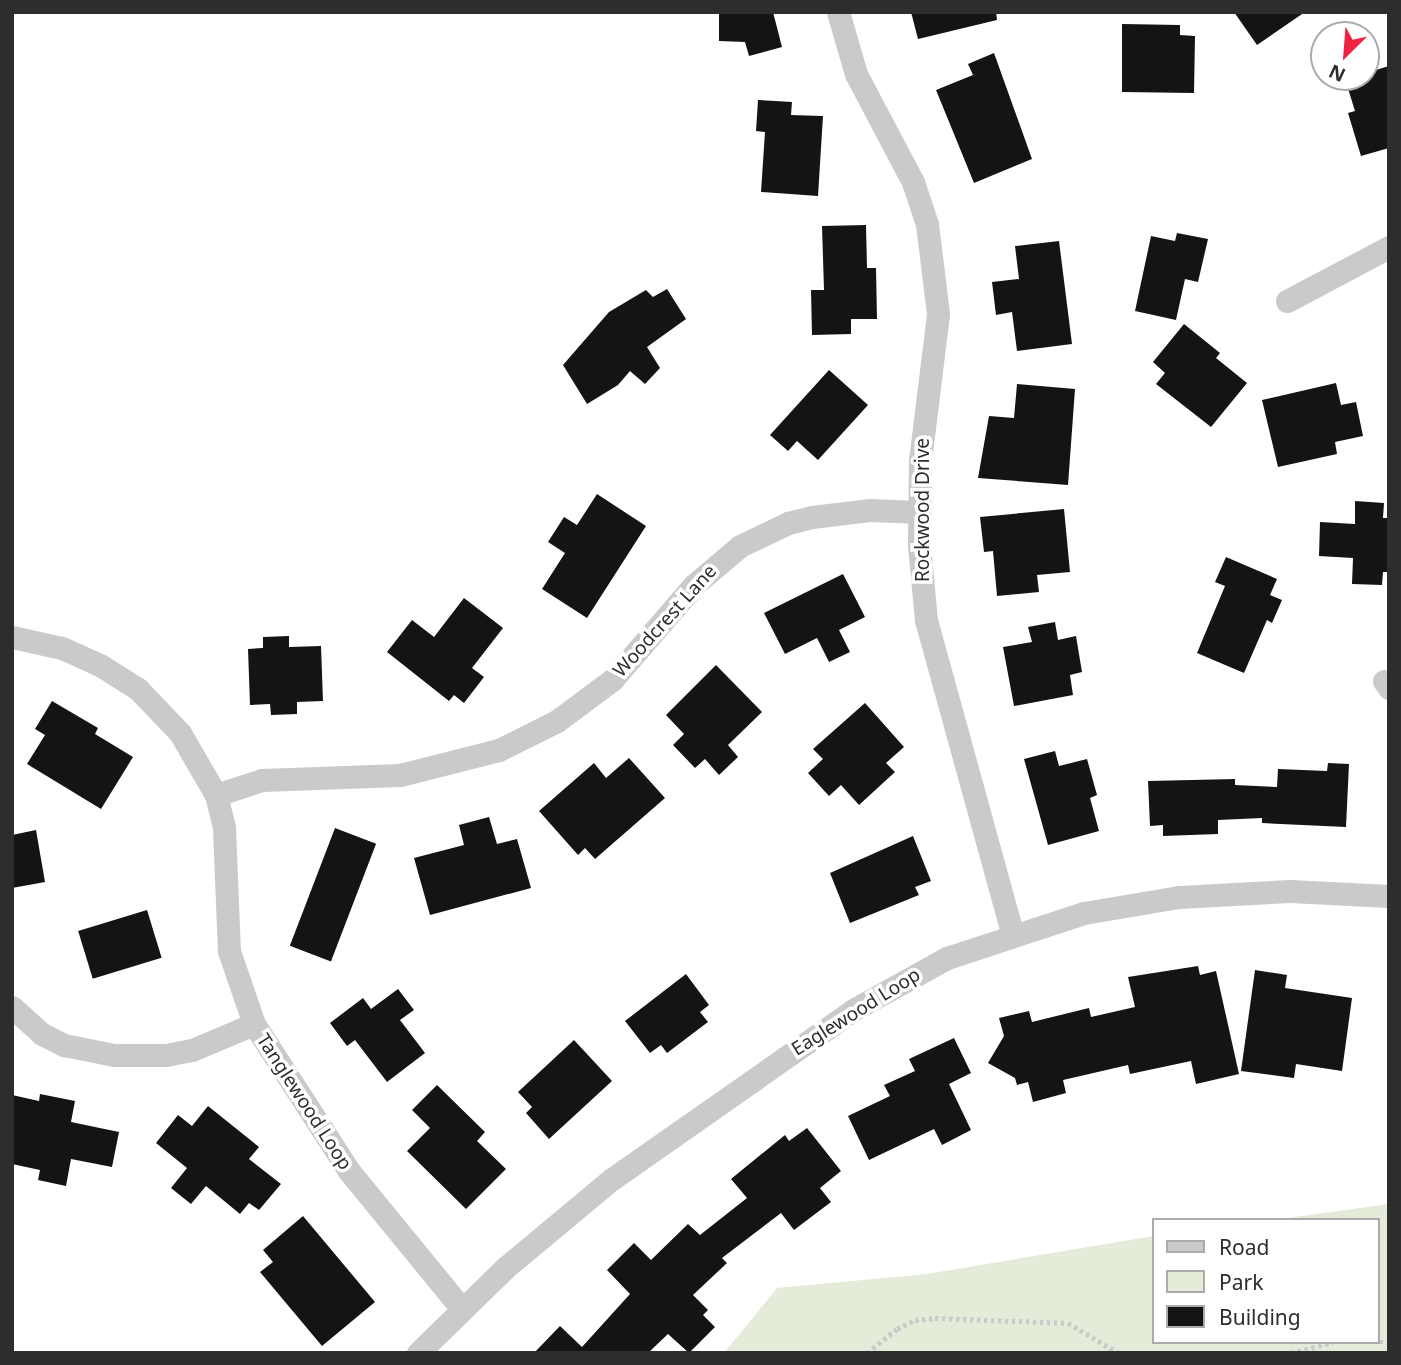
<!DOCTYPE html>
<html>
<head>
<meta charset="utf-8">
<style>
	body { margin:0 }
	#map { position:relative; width:1401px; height:1365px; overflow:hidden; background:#fff; font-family:"Noto Sans",sans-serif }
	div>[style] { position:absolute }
	.green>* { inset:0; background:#e4ebd9 }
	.building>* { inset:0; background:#141414; transform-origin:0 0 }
	.path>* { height:4.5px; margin-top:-2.25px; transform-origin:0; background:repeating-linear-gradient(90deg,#cacaca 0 3.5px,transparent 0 7px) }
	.street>* { height:23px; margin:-11.5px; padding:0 11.5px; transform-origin:11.5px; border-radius:11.5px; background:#cacaca }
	span { translate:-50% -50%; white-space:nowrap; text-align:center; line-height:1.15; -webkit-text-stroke:7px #fff; paint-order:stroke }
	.street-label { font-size:19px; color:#2d2d2d }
	.frame { position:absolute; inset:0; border:14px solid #2d2d2d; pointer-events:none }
	.legend { position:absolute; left:1152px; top:1218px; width:228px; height:126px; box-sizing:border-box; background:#fff; border:2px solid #ababab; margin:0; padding:9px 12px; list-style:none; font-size:21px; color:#2d2d2d }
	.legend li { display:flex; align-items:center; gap:14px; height:35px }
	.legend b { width:35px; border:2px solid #ababab }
	.north { position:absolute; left:1310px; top:21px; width:70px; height:70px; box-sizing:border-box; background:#fff; border:2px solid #ababab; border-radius:50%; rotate:205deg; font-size:19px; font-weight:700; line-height:28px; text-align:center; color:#2d2d2d }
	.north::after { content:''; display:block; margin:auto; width:24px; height:32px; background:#ee2542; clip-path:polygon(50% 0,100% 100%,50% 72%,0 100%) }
</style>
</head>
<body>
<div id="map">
	<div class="green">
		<i style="clip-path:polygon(1389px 1204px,1389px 1353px,724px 1353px,777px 1288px,927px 1274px,1154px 1236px,1154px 1342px,1378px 1342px,1378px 1220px,1273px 1220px)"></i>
	</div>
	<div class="building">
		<i style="clip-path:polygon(719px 12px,773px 12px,782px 47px,749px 56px,745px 42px,719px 41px)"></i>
		<i style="clip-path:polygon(911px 12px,996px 12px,997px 20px,918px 39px)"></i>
		<i style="clip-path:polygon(1234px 12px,1305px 12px,1257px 45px)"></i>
		<i style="clip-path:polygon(1122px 24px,1180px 25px,1180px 35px,1195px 36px,1194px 93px,1122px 92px)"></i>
		<i style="clip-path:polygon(994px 53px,1032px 159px,974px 183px,936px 90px,973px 75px,968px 64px)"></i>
		<i style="clip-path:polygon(1389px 66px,1389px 148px,1361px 156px,1348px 113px,1355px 111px,1345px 79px,1366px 77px,1366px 73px)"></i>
		<i style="clip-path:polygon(758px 100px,792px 102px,791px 115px,823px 116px,818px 196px,761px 192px,765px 132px,756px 131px)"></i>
		<i style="clip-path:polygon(866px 225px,867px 268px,876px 268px,877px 319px,851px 319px,851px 334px,812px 335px,811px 290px,824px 290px,822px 226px)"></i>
		<i style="clip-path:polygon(1177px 233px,1208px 239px,1198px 282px,1185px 279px,1176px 320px,1135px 311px,1151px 236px,1175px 241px)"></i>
		<i style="clip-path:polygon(1059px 241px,1072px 344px,1017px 351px,1012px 312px,996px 315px,992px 282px,1019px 279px,1015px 246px)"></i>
		<i style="clip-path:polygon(667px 289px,686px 319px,647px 347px,660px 368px,645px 384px,630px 371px,618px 385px,587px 404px,563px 365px,609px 312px,646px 290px,653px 297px)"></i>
		<i style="clip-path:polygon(1184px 324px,1220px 353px,1216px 358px,1247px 383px,1211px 427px,1156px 384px,1165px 373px,1153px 362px)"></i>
		<i style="clip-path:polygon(829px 370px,868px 405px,818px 460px,797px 441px,788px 451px,770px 435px)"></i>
		<i style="clip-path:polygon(1336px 383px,1341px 405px,1356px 402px,1363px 436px,1335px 442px,1337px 454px,1278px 467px,1262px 400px)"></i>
		<i style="clip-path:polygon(1017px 384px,1075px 389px,1068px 485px,978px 478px,989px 416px,1014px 418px)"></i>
		<i style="clip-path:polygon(597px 494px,646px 526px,587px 618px,542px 589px,565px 553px,548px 542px,564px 517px,577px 525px)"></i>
		<i style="clip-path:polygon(1355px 501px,1384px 503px,1383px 518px,1389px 518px,1389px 572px,1383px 572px,1382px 585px,1352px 584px,1353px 558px,1319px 556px,1320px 522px,1355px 524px)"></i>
		<i style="clip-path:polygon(1064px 509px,1070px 572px,1037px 575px,1039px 592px,997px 596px,993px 551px,984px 552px,980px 517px)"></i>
		<i style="clip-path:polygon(1226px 557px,1277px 579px,1270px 595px,1282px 600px,1272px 623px,1267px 620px,1244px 673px,1197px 653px,1225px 586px,1215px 582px)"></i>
		<i style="clip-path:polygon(843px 574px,865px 617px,839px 630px,850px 652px,829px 662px,817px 638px,785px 654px,764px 613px)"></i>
		<i style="clip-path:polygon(464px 598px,503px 628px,472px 668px,484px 677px,464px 703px,454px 695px,449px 701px,387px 652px,412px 620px,434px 637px)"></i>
		<i style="clip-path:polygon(1055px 622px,1058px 640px,1076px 636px,1082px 672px,1070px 675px,1073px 695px,1014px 706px,1003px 647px,1032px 642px,1028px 627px)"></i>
		<i style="clip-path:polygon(289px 636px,289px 647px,321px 646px,323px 701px,297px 702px,297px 714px,271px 715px,270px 704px,250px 705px,248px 649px,263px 648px,263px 637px)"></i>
		<i style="clip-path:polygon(716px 665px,762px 712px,728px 745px,738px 757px,719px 775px,705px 759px,695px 768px,673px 745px,684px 734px,666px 715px)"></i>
		<i style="clip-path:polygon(52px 701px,98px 728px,95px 734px,133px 757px,101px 809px,27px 764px,45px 735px,35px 729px)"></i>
		<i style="clip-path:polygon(865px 703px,904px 747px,886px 763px,895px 772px,859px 805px,841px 785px,829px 796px,808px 773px,823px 759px,813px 749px)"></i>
		<i style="clip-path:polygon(1055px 751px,1059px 766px,1087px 759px,1097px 795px,1090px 798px,1099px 831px,1048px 845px,1024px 759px)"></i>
		<i style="clip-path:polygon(629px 758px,665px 798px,595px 859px,585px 848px,578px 855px,539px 811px,594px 763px,606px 778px)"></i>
		<i style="clip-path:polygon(1328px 763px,1349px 764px,1346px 827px,1262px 823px,1262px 818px,1218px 820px,1218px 834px,1163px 836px,1163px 825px,1150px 826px,1148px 781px,1235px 779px,1235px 785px,1277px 787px,1278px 769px,1327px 771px)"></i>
		<i style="clip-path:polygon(489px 817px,497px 844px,517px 839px,531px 888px,430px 915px,414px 858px,464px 845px,459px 825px)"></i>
		<i style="left:335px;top:828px;width:44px;height:126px;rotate:21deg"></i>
		<i style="clip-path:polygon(36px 830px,45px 882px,12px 888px,12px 835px)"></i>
		<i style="clip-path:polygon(913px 836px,931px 881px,915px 887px,919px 895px,850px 923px,830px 873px)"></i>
		<i style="left:147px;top:910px;width:50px;height:72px;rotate:73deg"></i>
		<i style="clip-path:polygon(1198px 966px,1200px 975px,1216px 971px,1239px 1074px,1196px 1084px,1191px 1061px,1130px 1074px,1128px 1065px,1063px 1080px,1066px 1093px,1033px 1102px,1028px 1082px,1017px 1085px,1015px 1078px,988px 1063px,1004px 1036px,999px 1018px,1029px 1011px,1032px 1022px,1089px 1008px,1091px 1017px,1135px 1007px,1128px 977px)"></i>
		<i style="clip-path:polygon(1255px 970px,1287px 975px,1285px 988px,1352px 998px,1342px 1071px,1296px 1064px,1294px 1078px,1241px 1071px)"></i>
		<i style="clip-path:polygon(686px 974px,709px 1005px,700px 1012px,708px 1022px,667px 1053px,661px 1045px,650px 1053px,625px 1021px)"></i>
		<i style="clip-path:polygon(398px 989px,414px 1010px,400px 1020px,425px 1053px,387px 1082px,355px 1040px,347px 1046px,330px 1023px,363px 998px,371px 1009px)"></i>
		<i style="clip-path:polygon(954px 1038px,971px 1073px,949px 1084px,971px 1130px,942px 1145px,934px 1129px,869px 1160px,848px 1116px,890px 1096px,884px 1085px,915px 1071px,909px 1059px)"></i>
		<i style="clip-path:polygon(574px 1040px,612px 1081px,549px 1139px,526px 1113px,532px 1107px,518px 1092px)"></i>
		<i style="clip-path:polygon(437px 1085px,485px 1132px,477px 1141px,506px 1169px,466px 1209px,407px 1151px,430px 1128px,412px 1110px)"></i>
		<i style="clip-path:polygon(40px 1094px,75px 1101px,71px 1122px,119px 1132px,112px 1167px,71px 1159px,66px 1186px,38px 1180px,40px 1170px,12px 1164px,12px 1095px,39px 1101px)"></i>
		<i style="clip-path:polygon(208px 1106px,259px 1147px,249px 1159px,281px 1184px,259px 1210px,249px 1203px,240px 1214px,206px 1186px,191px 1204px,171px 1188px,187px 1168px,156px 1143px,178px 1115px,192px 1126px)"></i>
		<i style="clip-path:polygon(807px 1128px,841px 1171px,820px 1188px,831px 1202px,794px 1230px,781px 1213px,722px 1258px,727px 1263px,693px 1295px,708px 1310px,703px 1315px,715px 1327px,689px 1353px,668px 1334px,648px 1353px,534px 1353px,560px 1326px,582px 1347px,630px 1294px,607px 1270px,634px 1243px,651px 1260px,688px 1224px,700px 1235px,747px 1198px,731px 1179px,785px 1135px,789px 1141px)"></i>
		<i style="clip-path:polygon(303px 1216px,375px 1302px,322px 1346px,260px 1272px,273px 1262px,263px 1250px)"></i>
	</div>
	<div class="path">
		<i style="left:1359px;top:1342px;width:30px"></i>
		<i style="left:867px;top:1353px;width:38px;rotate:-39deg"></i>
		<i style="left:897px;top:1329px;width:20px;rotate:-27deg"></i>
		<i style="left:915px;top:1320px;width:20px;rotate:-6deg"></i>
		<i style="left:935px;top:1318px;width:133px;rotate:2.2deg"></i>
		<i style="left:1068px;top:1323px;width:59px;rotate:30.5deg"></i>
		<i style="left:1203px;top:1353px;width:40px"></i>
		<i style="left:1291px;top:1353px;width:43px;rotate:-14.7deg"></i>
	</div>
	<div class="street">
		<i style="left:838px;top:12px;width:65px;rotate:73.8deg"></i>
		<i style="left:856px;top:74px;width:122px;rotate:62.2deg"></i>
		<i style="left:913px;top:182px;width:44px;rotate:71.6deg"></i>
		<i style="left:927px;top:224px;width:91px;rotate:83deg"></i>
		<i style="left:938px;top:314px;width:147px;rotate:97deg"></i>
		<i style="left:920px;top:460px;width:85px;rotate:90.7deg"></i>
		<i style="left:919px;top:545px;width:75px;rotate:84.7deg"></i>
		<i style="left:926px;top:620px;width:325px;rotate:74.6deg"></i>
		<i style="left:1287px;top:301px;width:115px;rotate:-27.9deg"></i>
		<i style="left:12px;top:637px;width:51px;rotate:12.4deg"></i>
		<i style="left:62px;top:648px;width:42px;rotate:24.1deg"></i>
		<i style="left:100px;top:665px;width:45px;rotate:32.3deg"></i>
		<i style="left:138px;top:689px;width:61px;rotate:46.3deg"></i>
		<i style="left:180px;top:733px;width:72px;rotate:59.9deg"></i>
		<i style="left:216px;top:795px;width:34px;rotate:76deg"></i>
		<i style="left:224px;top:828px;width:123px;rotate:87.7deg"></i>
		<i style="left:229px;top:951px;width:77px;rotate:71.1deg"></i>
		<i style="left:254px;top:1024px;width:175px;rotate:57.1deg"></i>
		<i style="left:349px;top:1171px;width:178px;rotate:50.7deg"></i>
		<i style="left:1384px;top:681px;width:9px;rotate:54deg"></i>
		<i style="left:216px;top:795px;width:48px;rotate:-18.1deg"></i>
		<i style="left:262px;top:780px;width:138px;rotate:-2.1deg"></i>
		<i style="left:400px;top:775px;width:102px;rotate:-14.2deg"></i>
		<i style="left:499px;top:750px;width:65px;rotate:-26.6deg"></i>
		<i style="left:557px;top:721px;width:69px;rotate:-36.7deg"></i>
		<i style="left:612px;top:680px;width:125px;rotate:-49.2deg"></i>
		<i style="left:694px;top:585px;width:60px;rotate:-40.3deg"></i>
		<i style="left:740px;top:546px;width:53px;rotate:-25.6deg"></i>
		<i style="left:788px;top:523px;width:25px;rotate:-14deg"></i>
		<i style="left:812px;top:517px;width:57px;rotate:-7deg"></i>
		<i style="left:869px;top:510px;width:50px;rotate:2.3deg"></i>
		<i style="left:12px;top:1007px;width:40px;rotate:42deg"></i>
		<i style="left:42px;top:1034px;width:25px;rotate:27deg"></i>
		<i style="left:64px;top:1045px;width:51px;rotate:11.3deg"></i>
		<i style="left:114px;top:1055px;width:52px"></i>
		<i style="left:166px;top:1055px;width:26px;rotate:-11deg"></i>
		<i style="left:192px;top:1050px;width:67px;rotate:-22.8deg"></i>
		<i style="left:418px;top:1353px;width:122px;rotate:-44.3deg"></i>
		<i style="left:505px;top:1268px;width:139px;rotate:-39.8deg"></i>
		<i style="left:612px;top:1179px;width:294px;rotate:-35deg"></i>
		<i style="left:853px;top:1010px;width:107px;rotate:-29deg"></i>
		<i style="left:947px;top:958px;width:144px;rotate:-18.2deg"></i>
		<i style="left:1084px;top:913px;width:96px;rotate:-9.6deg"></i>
		<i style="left:1179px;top:897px;width:111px;rotate:-3.1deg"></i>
		<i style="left:1290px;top:891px;width:99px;rotate:2.9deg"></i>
	</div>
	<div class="street-label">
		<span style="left:923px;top:510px;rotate:-90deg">Rockwood Drive</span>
		<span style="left:665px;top:621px;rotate:-48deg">Woodcrest Lane</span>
		<span style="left:856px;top:1012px;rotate:-32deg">Eaglewood Loop</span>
		<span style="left:304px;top:1102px;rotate:57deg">Tanglewood Loop</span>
	</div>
	<div class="frame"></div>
	<ul class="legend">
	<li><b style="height:9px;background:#cacaca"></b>Road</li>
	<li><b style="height:19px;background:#e4ebd9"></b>Park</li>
	<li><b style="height:19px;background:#141414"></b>Building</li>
	</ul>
	<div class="north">N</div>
</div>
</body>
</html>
